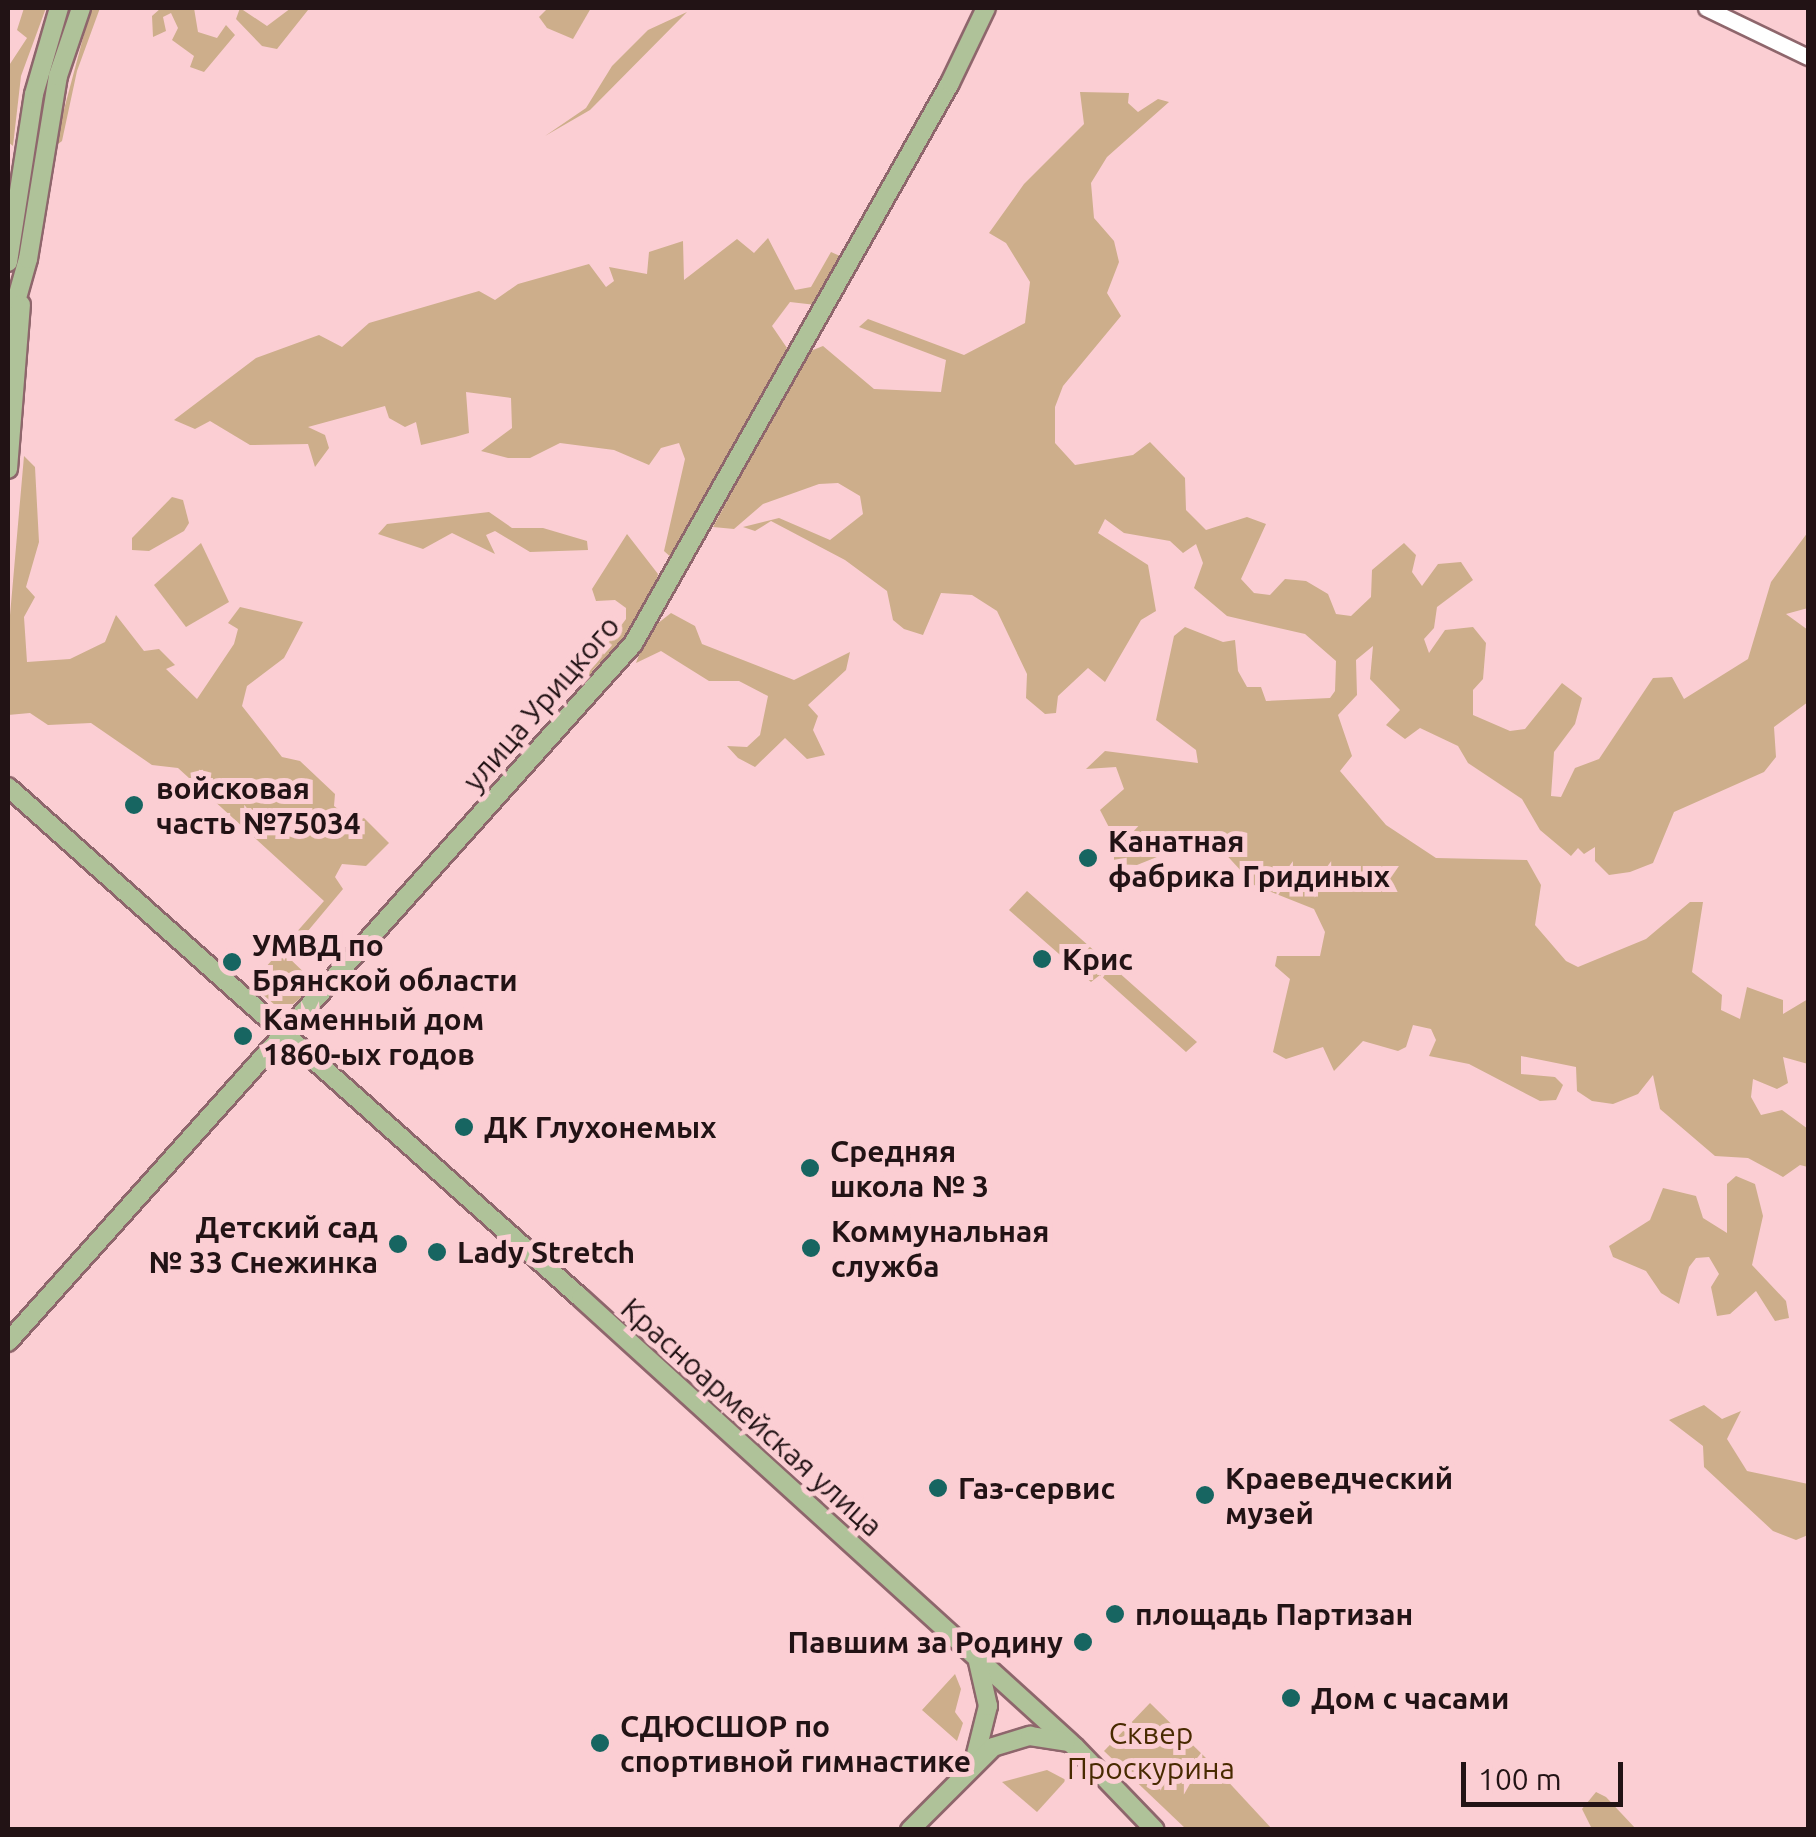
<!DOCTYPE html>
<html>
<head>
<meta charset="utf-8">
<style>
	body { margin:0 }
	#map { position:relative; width:1816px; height:1837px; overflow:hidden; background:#fbced3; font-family:Ubuntu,sans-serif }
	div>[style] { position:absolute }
	.green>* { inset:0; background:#cdae8b }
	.roads { filter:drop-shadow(2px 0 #8e666c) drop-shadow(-2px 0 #8e666c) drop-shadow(0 2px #8e666c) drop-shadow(0 -2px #8e666c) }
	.minor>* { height:15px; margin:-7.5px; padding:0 7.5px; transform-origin:7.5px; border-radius:7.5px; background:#fff }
	.major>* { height:18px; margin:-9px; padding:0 9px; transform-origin:9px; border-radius:9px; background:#afc299 }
	.dots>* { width:28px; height:28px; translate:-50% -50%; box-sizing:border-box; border:5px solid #fbced3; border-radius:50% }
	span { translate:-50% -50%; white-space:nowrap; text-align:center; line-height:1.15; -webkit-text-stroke:10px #fbced3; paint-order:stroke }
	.street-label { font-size:30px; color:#221315 }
	.poi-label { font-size:30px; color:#221315; font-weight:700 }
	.left { translate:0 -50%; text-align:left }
	.right { translate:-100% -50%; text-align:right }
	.park-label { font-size:30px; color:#482a00 }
	.frame { position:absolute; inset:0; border:10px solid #221315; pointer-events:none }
	.scale { position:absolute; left:1461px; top:1762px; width:162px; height:45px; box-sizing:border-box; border:5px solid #221315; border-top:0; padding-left:12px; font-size:30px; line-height:35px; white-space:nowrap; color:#221315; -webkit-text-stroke:8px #fbced3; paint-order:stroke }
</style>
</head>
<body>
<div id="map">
	<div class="green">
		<i style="clip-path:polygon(24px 8px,46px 8px,21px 76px,13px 146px,8px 142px,8px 67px,27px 38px,17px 30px)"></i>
		<i style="clip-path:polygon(91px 8px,100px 8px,77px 71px,62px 141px,54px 147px)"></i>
		<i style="clip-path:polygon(161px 8px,194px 8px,198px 32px,217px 38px,226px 25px,235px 35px,204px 72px,190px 67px,194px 56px,172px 40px,178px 28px,171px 13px,163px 17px,166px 31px,153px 37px,152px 16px)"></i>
		<i style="clip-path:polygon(240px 8px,267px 26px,291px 8px,308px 10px,277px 49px,262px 46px,236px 19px)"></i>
		<i style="clip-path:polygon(548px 8px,591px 8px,573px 39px,547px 28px,539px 17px)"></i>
		<i style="clip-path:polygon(687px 12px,590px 110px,545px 136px,586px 108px,612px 66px,648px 30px)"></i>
		<i style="clip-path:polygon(1080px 92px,1129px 93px,1128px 103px,1138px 112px,1158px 99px,1169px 102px,1107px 157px,1091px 183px,1094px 218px,1114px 241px,1119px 262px,1107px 293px,1121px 316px,1063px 386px,1055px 407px,1055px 443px,1075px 465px,1133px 455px,1150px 442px,1185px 478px,1186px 510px,1206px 530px,1247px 517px,1266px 524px,1241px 579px,1254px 593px,1270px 595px,1285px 579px,1306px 581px,1328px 594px,1336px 614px,1351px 616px,1371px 597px,1372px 570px,1404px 543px,1416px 555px,1412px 572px,1422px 586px,1438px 564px,1461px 562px,1473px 580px,1437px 607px,1434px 628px,1424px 639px,1429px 653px,1445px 630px,1473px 627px,1486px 643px,1483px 679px,1473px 690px,1473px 715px,1510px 731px,1525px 729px,1562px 683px,1582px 698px,1575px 724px,1554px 752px,1551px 796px,1561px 797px,1575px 768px,1599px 759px,1653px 678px,1672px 677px,1684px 699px,1748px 659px,1771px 582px,1808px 532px,1808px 608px,1786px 614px,1808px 630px,1808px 702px,1774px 727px,1776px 757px,1764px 772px,1674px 812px,1653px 863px,1630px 872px,1609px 875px,1595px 861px,1595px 847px,1584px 854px,1578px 848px,1571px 856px,1540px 830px,1522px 799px,1468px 763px,1458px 746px,1420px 728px,1405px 739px,1386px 725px,1400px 710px,1370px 679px,1373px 646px,1356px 660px,1357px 695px,1338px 715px,1352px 756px,1340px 771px,1386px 825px,1436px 858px,1527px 860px,1541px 885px,1535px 925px,1566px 961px,1578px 967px,1646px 939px,1690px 902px,1703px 902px,1692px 972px,1722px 995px,1721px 1010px,1740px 1019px,1747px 987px,1783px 1000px,1783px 1014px,1808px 999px,1808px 1064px,1783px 1057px,1788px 1083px,1777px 1089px,1753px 1079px,1751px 1097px,1761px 1115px,1782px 1110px,1808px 1129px,1808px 1167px,1800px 1165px,1783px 1177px,1748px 1158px,1715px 1156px,1660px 1109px,1653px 1075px,1638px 1094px,1613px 1104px,1592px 1101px,1577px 1091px,1576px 1067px,1521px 1056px,1521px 1074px,1555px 1077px,1563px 1085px,1556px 1100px,1540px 1101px,1469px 1064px,1429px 1056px,1436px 1040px,1431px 1029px,1413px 1025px,1406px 1047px,1398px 1051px,1363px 1041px,1334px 1071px,1323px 1047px,1286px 1059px,1273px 1052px,1290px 979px,1275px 966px,1277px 956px,1320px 956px,1325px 932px,1314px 909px,1254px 885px,1209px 836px,1137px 865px,1114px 864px,1114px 837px,1100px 810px,1124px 789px,1116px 767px,1086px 769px,1105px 751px,1198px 763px,1196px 750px,1156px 720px,1174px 636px,1185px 627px,1223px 642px,1235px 640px,1238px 671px,1247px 687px,1261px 687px,1266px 701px,1330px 698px,1335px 691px,1336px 661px,1305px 634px,1227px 616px,1194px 588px,1203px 563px,1196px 544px,1183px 553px,1170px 541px,1124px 533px,1105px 519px,1098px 533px,1148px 565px,1156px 611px,1141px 620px,1105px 682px,1088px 668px,1058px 696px,1056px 713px,1045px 714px,1026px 698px,1027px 674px,997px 611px,972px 595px,941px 593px,923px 635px,904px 629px,893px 620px,887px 591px,845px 560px,771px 521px,755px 531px,743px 527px,779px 518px,830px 540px,863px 514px,860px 496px,838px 483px,819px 484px,763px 504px,734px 529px,713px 527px,808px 352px,823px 346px,874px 389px,941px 392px,946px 360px,859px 327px,868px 319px,964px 355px,1025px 323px,1030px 282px,1006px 243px,989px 233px,1024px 184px,1084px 124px)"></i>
		<i style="clip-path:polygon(768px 238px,795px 290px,811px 287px,831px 252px,840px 256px,816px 305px,790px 302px,772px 326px,787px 348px,673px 559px,664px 551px,685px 459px,679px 443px,661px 448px,649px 465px,614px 450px,560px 443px,530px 458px,508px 458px,481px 451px,512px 428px,511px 398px,466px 392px,469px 433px,455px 437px,421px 445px,416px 422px,405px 427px,389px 418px,385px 406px,308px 427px,325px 435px,329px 448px,315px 467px,308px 444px,250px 445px,210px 421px,195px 429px,174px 420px,256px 358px,319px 335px,342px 347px,369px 323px,479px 291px,495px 300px,518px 284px,589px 264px,606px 287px,614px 281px,609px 267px,647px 274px,649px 252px,683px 241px,684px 280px,737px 239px,754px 253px)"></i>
		<i style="clip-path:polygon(24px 456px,35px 467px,39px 542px,26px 587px,35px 597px,24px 617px,27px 662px,70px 659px,105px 642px,116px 615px,144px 651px,159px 649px,175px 665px,166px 669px,197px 699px,234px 644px,238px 629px,228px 623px,240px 607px,303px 622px,284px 658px,247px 686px,242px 706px,282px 757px,300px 761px,335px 794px,334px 806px,355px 822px,364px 818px,389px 843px,366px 866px,342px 864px,335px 877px,343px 889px,287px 956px,317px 985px,283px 1012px,251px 984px,324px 901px,178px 768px,152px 765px,91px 723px,48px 725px,30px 713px,8px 715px,8px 638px)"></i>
		<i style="clip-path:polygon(172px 497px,183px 500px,189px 523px,184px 531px,149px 551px,132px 550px,132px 538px)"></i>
		<i style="clip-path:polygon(489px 512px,512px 528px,543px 528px,587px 541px,588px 550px,530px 552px,495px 531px,486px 535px,495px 554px,452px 533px,423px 549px,378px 534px,387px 524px)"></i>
		<i style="clip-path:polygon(627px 534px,658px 574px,655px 588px,629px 636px,593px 670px,586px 688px,591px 666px,626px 619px,626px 608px,615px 600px,596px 601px,592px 589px)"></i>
		<i style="clip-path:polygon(201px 543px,229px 602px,186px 627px,154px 585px)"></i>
		<i style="clip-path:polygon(671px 613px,695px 626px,702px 644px,794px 680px,850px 652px,846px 670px,808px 705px,818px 716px,813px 730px,825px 755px,807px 759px,785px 738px,755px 767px,738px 758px,727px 746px,747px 747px,760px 735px,768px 696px,739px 681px,709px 681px,661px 651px,636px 663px,648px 631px)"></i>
		<i style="clip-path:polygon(1027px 891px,1197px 1042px,1186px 1052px,1100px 975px,1091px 982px,1009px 910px)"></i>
		<i style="clip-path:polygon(1736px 1176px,1755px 1184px,1763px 1216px,1752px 1265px,1786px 1301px,1789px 1318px,1775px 1321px,1756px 1291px,1730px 1314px,1717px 1316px,1711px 1287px,1719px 1274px,1709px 1257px,1696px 1258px,1689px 1267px,1679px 1304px,1661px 1293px,1646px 1271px,1613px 1257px,1609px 1246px,1650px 1220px,1663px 1188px,1696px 1196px,1703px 1218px,1727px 1233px,1727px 1184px)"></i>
		<i style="clip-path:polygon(1704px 1405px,1722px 1419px,1741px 1411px,1727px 1439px,1747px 1471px,1808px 1484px,1808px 1535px,1796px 1540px,1773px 1531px,1704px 1467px,1703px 1446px,1669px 1420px)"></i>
		<i style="clip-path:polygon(955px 1674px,961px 1689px,955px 1712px,963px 1723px,957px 1741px,922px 1710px)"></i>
		<i style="clip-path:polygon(1150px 1703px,1209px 1761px,1272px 1829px,1186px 1829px,1104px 1751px)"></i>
		<i style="clip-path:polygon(1047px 1770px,1066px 1780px,1037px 1812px,1002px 1782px)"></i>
		<i style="clip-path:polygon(1596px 1792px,1606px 1797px,1636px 1829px,1592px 1829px,1582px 1809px)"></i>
	</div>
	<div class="roads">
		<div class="minor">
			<i style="left:1706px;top:8px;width:113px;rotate:25.7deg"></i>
		</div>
		<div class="major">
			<i style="left:8px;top:262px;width:170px;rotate:-81.2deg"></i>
			<i style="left:34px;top:94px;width:90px;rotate:-73.8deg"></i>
			<i style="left:8px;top:330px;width:74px;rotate:-74.3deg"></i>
			<i style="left:28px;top:259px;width:185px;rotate:-80.7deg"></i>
			<i style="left:58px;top:76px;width:72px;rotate:-71.3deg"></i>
			<i style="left:8px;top:469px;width:165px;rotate:-85.5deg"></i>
			<i style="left:8px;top:787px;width:768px;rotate:41.73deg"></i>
			<i style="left:581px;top:1298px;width:668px;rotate:42.27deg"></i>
			<i style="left:1075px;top:1747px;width:115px;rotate:46.1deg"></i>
			<i style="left:8px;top:1342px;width:937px;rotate:-48.16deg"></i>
			<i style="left:633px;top:644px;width:644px;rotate:-60.53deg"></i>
			<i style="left:950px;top:83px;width:83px;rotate:-64.4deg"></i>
			<i style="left:975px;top:1758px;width:54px;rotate:-76deg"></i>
			<i style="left:988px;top:1706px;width:45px;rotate:-102.8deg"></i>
			<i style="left:910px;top:1830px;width:117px;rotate:-45deg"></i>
			<i style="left:993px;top:1747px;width:39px;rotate:-17deg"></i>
			<i style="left:1030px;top:1736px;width:36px;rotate:9deg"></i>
		</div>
	</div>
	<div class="dots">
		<i style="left:134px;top:805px;background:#176561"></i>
		<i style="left:1088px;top:858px;background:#176561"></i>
		<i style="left:1042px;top:959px;background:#176561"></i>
		<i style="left:232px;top:962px;background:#176561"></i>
		<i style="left:243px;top:1036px;background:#176561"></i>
		<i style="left:464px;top:1127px;background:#176561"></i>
		<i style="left:810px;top:1168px;background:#176561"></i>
		<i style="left:398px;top:1244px;background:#176561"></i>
		<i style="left:811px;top:1248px;background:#176561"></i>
		<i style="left:437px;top:1252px;background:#176561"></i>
		<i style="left:938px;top:1488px;background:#176561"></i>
		<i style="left:1205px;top:1495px;background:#176561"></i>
		<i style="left:1115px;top:1614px;background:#176561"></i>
		<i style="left:1083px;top:1642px;background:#176561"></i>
		<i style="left:1291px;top:1698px;background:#176561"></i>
		<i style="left:600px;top:1743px;background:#176561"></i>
	</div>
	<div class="street-label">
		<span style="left:541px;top:703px;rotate:-49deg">улица Урицкого</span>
		<span style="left:752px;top:1417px;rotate:42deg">Красноармейская улица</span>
	</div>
	<div class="poi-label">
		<span class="left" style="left:156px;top:805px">войсковая<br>часть №75034</span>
		<span class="left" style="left:1108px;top:858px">Канатная<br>фабрика Гридиных</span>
		<span class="left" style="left:252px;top:962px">УМВД по<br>Брянской области</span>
		<span class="left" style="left:1062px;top:959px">Крис</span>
		<span class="left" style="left:263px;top:1036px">Каменный дом<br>1860-ых годов</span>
		<span class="left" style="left:484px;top:1127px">ДК Глухонемых</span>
		<span class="left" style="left:830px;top:1168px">Средняя<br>школа № 3</span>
		<span class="right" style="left:378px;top:1244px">Детский сад<br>№ 33 Снежинка</span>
		<span class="left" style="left:831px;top:1248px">Коммунальная<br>служба</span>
		<span class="left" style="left:457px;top:1252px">Lady Stretch</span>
		<span class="left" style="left:1225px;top:1495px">Краеведческий<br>музей</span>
		<span class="left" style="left:958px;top:1488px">Газ-сервис</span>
		<span class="left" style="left:1135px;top:1614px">площадь Партизан</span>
		<span class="right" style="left:1063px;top:1642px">Павшим за Родину</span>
		<span class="left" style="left:1311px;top:1698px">Дом с часами</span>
		<span class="left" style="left:620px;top:1743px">СДЮСШОР по<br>спортивной гимнастике</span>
	</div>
	<div class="park-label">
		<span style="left:1151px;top:1750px">Сквер<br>Проскурина</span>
	</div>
	<div class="frame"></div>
	<div class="scale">100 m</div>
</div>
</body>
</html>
